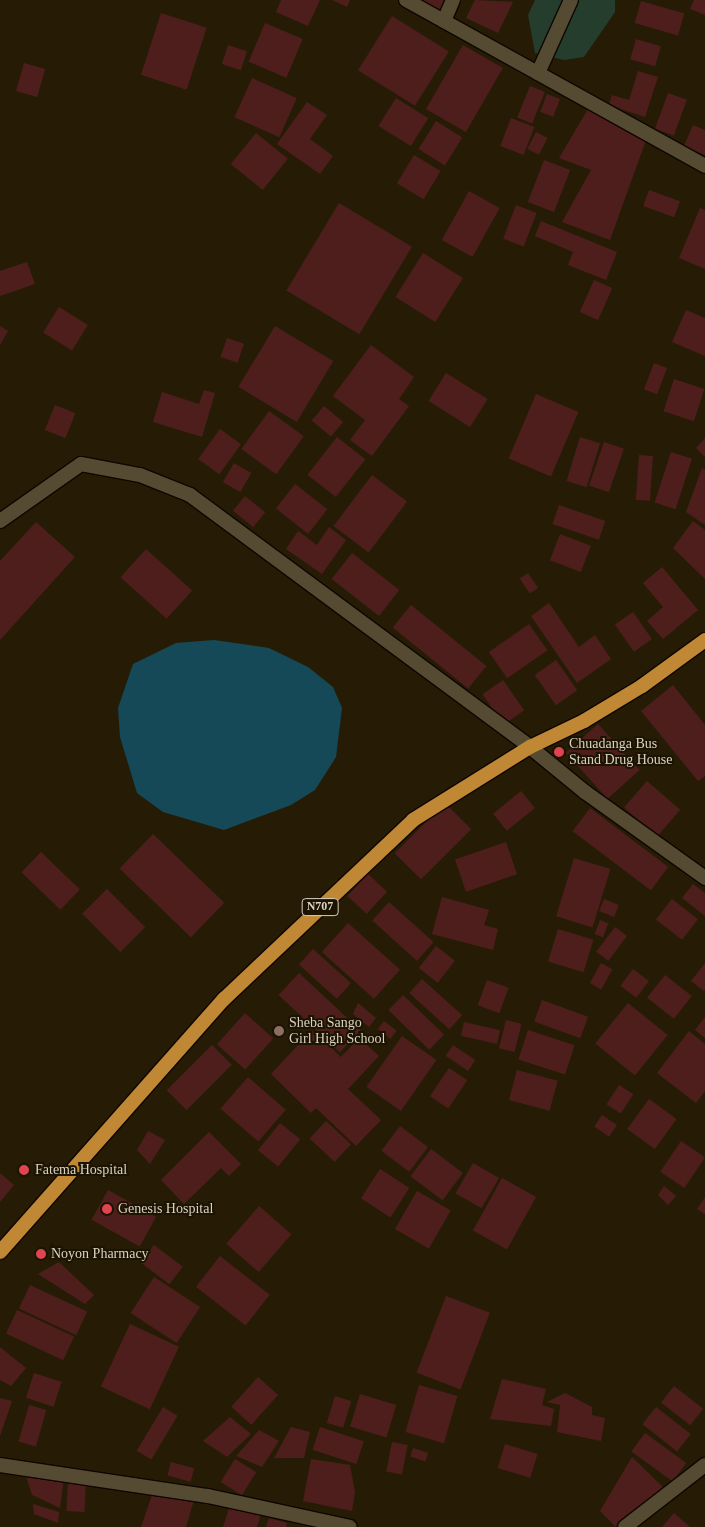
<!DOCTYPE html>
<html>
<head>
<meta charset="utf-8">
<style>
	body { margin:0 }
	#map { position:relative; width:705px; height:1527px; overflow:hidden; background:#261c05; font-family:"Times New Roman",serif }
	div>[style] { position:absolute }
	.green>* { inset:0; background:#243d2c }
	.water>* { inset:0; background:#164958 }
	.building>* { inset:0; background:#4e1e1d; transform-origin:0 0 }
	.roads { filter:drop-shadow(1px 0 #0f0600) drop-shadow(-1px 0 #0f0600) drop-shadow(0 1px #0f0600) drop-shadow(0 -1px #0f0600) }
	.minor>* { height:14px; margin:-7px; padding:0 7px; transform-origin:7px; border-radius:7px; background:#554a32 }
	.trunk>* { height:14px; margin:-7px; padding:0 7px; transform-origin:7px; border-radius:7px; background:#c08734 }
	.dots>* { width:14px; height:14px; translate:-50% -50%; box-sizing:border-box; border:2px solid #1c1300; border-radius:50% }
	span { translate:-50% -50%; white-space:nowrap; text-align:center; line-height:1.15; -webkit-text-stroke:4px #1c1300; paint-order:stroke }
	.shield-label span { padding:1px 4px; background:#1c1300; border:1px solid; border-radius:4px; -webkit-text-stroke-width:0 }
	.shield-label { font-size:12px; color:#d9d2c4; font-weight:700 }
	.poi-label { font-size:14px; color:#d9d2c4 }
	.left { translate:0 -50%; text-align:left }
</style>
</head>
<body>
<div id="map">
	<div class="green">
		<i style="clip-path:polygon(535px 0,615px 0,615px 12px,584px 57px,564px 60px,535px 53px,528px 15px)"></i>
	</div>
	<div class="water">
		<i style="clip-path:polygon(214px 640px,269px 648px,308px 667px,333px 687px,342px 708px,336px 757px,315px 790px,291px 805px,224px 830px,163px 812px,137px 793px,120px 737px,118px 708px,133px 664px,176px 643px)"></i>
	</div>
	<div class="building">
		<i style="clip-path:polygon(281px 0,320px 0,308px 26px,276px 12px)"></i>
		<i style="clip-path:polygon(332px 0,350px 0,347px 7px)"></i>
		<i style="clip-path:polygon(424px 0,447px 0,443px 11px,423px 5px)"></i>
		<i style="clip-path:polygon(475px 0,513px 2px,498px 33px,466px 18px)"></i>
		<i style="clip-path:polygon(694px 0,705px 0,705px 15px,690px 9px)"></i>
		<i style="left:641px;top:1px;width:45px;height:23px;rotate:16deg"></i>
		<i style="left:161px;top:13px;width:48px;height:65px;rotate:18deg"></i>
		<i style="left:392px;top:16px;width:67px;height:64px;rotate:32deg"></i>
		<i style="left:265px;top:23px;width:41px;height:42px;rotate:23deg"></i>
		<i style="left:636px;top:39px;width:26px;height:21px;rotate:16deg"></i>
		<i style="left:228px;top:45px;width:20px;height:20px;rotate:18deg"></i>
		<i style="left:463px;top:45px;width:46px;height:74px;rotate:30deg"></i>
		<i style="left:24px;top:63px;width:22px;height:29px;rotate:16deg"></i>
		<i style="clip-path:polygon(638px 71px,658px 77px,645px 117px,609px 105px,612px 95px,629px 100px)"></i>
		<i style="left:252px;top:78px;width:49px;height:43px;rotate:24deg"></i>
		<i style="left:530px;top:86px;width:16px;height:34px;rotate:22deg"></i>
		<i style="left:668px;top:93px;width:20px;height:38px;rotate:20deg"></i>
		<i style="left:547px;top:94px;width:14px;height:19px;rotate:21deg"></i>
		<i style="left:396px;top:98px;width:38px;height:33px;rotate:32deg"></i>
		<i style="clip-path:polygon(307px 102px,327px 115px,310px 139px,333px 156px,320px 174px,277px 144px)"></i>
		<i style="clip-path:polygon(588px 109px,646px 140px,610px 240px,562px 222px,591px 170px,559px 158px)"></i>
		<i style="left:511px;top:118px;width:25px;height:30px;rotate:21deg"></i>
		<i style="left:436px;top:121px;width:31px;height:33px;rotate:32deg"></i>
		<i style="clip-path:polygon(693px 125px,705px 130px,705px 155px,684px 146px)"></i>
		<i style="left:536px;top:132px;width:13px;height:19px;rotate:27deg"></i>
		<i style="left:256px;top:133px;width:41px;height:40px;rotate:39deg"></i>
		<i style="left:414px;top:155px;width:31px;height:33px;rotate:31deg"></i>
		<i style="left:544px;top:160px;width:28px;height:45px;rotate:21deg"></i>
		<i style="left:649px;top:190px;width:33px;height:17px;rotate:20deg"></i>
		<i style="left:469px;top:191px;width:35px;height:56px;rotate:29deg"></i>
		<i style="left:339px;top:203px;width:85px;height:102px;rotate:31deg"></i>
		<i style="left:516px;top:205px;width:22px;height:36px;rotate:21deg"></i>
		<i style="clip-path:polygon(700px 208px,705px 210px,705px 269px,679px 258px)"></i>
		<i style="clip-path:polygon(541px 221px,617px 252px,606px 280px,568px 265px,573px 252px,535px 236px)"></i>
		<i style="left:423px;top:253px;width:47px;height:52px;rotate:32deg"></i>
		<i style="clip-path:polygon(27px 262px,35px 284px,0 296px,0 271px)"></i>
		<i style="left:594px;top:280px;width:20px;height:35px;rotate:24deg"></i>
		<i style="left:59px;top:307px;width:34px;height:30px;rotate:32deg"></i>
		<i style="clip-path:polygon(686px 310px,705px 318px,705px 356px,672px 342px)"></i>
		<i style="clip-path:polygon(0 326px,8px 331px,0 345px)"></i>
		<i style="left:275px;top:326px;width:68px;height:71px;rotate:31deg"></i>
		<i style="left:227px;top:338px;width:18px;height:20px;rotate:19deg"></i>
		<i style="clip-path:polygon(371px 345px,414px 377px,399px 399px,409px 406px,372px 456px,350px 440px,365px 420px,333px 396px)"></i>
		<i style="left:654px;top:363px;width:14px;height:28px;rotate:21deg"></i>
		<i style="left:446px;top:373px;width:49px;height:33px;rotate:32deg"></i>
		<i style="left:674px;top:379px;width:32px;height:34px;rotate:18deg"></i>
		<i style="clip-path:polygon(204px 390px,215px 393px,202px 437px,153px 422px,162px 392px,199px 404px)"></i>
		<i style="left:536px;top:394px;width:46px;height:70px;rotate:23deg"></i>
		<i style="left:55px;top:405px;width:22px;height:27px;rotate:22deg"></i>
		<i style="left:324px;top:406px;width:25px;height:19px;rotate:40deg"></i>
		<i style="left:269px;top:411px;width:43px;height:47px;rotate:36deg"></i>
		<i style="left:220px;top:429px;width:26px;height:37px;rotate:36deg"></i>
		<i style="left:337px;top:437px;width:36px;height:48px;rotate:38deg"></i>
		<i style="left:580px;top:437px;width:21px;height:46px;rotate:17deg"></i>
		<i style="clip-path:polygon(705px 438px,705px 457px,696px 448px)"></i>
		<i style="left:604px;top:442px;width:21px;height:46px;rotate:19deg"></i>
		<i style="left:671px;top:452px;width:22px;height:53px;rotate:18deg"></i>
		<i style="left:639px;top:455px;width:14px;height:45px;rotate:4deg"></i>
		<i style="left:234px;top:463px;width:20px;height:22px;rotate:30deg"></i>
		<i style="clip-path:polygon(702px 468px,705px 470px,705px 525px,686px 512px)"></i>
		<i style="left:372px;top:475px;width:44px;height:64px;rotate:37deg"></i>
		<i style="left:295px;top:484px;width:41px;height:31px;rotate:38deg"></i>
		<i style="left:245px;top:496px;width:26px;height:19px;rotate:39deg"></i>
		<i style="left:559px;top:505px;width:49px;height:20px;rotate:19deg"></i>
		<i style="clip-path:polygon(693px 521px,705px 530px,705px 579px,673px 548px)"></i>
		<i style="clip-path:polygon(36px 522px,75px 557px,0 640px,0 561px)"></i>
		<i style="clip-path:polygon(329px 527px,346px 540px,322px 574px,286px 549px,298px 531px,317px 545px)"></i>
		<i style="left:560px;top:534px;width:33px;height:28px;rotate:21deg"></i>
		<i style="left:146px;top:549px;width:62px;height:38px;rotate:42deg"></i>
		<i style="left:352px;top:553px;width:60px;height:33px;rotate:38deg"></i>
		<i style="clip-path:polygon(662px 567px,698px 610px,663px 639px,647px 621px,663px 607px,643px 583px)"></i>
		<i style="left:528px;top:573px;width:18px;height:10px;rotate:56deg"></i>
		<i style="clip-path:polygon(549px 603px,579px 647px,595px 635px,611px 659px,577px 683px,531px 616px)"></i>
		<i style="left:411px;top:605px;width:97px;height:29px;rotate:39deg"></i>
		<i style="left:633px;top:612px;width:33px;height:22px;rotate:55deg"></i>
		<i style="left:529px;top:624px;width:32px;height:49px;rotate:55deg"></i>
		<i style="left:556px;top:660px;width:37px;height:26px;rotate:55deg"></i>
		<i style="left:503px;top:680px;width:37px;height:25px;rotate:55deg"></i>
		<i style="clip-path:polygon(673px 685px,705px 725px,705px 776px,698px 781px,641px 711px)"></i>
		<i style="left:598px;top:724px;width:62px;height:43px;rotate:48deg"></i>
		<i style="left:647px;top:781px;width:44px;height:35px;rotate:41deg"></i>
		<i style="left:521px;top:791px;width:22px;height:36px;rotate:51deg"></i>
		<i style="left:445px;top:803px;width:37px;height:71px;rotate:45deg"></i>
		<i style="left:590px;top:808px;width:98px;height:29px;rotate:37deg"></i>
		<i style="left:153px;top:834px;width:99px;height:48px;rotate:44deg"></i>
		<i style="left:506px;top:842px;width:34px;height:54px;rotate:71deg"></i>
		<i style="left:41px;top:852px;width:54px;height:28px;rotate:44deg"></i>
		<i style="left:574px;top:858px;width:38px;height:61px;rotate:17deg"></i>
		<i style="left:368px;top:874px;width:26px;height:30px;rotate:43deg"></i>
		<i style="clip-path:polygon(693px 884px,705px 893px,705px 916px,682px 898px)"></i>
		<i style="left:107px;top:889px;width:54px;height:35px;rotate:45deg"></i>
		<i style="clip-path:polygon(442px 897px,489px 910px,484px 925px,498px 929px,493px 950px,432px 934px)"></i>
		<i style="left:604px;top:899px;width:16px;height:13px;rotate:22deg"></i>
		<i style="left:672px;top:899px;width:33px;height:26px;rotate:38deg"></i>
		<i style="left:389px;top:902px;width:60px;height:25px;rotate:42deg"></i>
		<i style="left:600px;top:920px;width:9px;height:15px;rotate:21deg"></i>
		<i style="left:348px;top:923px;width:70px;height:39px;rotate:42deg"></i>
		<i style="left:615px;top:927px;width:15px;height:31px;rotate:37deg"></i>
		<i style="left:558px;top:929px;width:37px;height:34px;rotate:17deg"></i>
		<i style="left:436px;top:946px;width:24px;height:28px;rotate:38deg"></i>
		<i style="left:313px;top:949px;width:51px;height:21px;rotate:42deg"></i>
		<i style="left:601px;top:963px;width:13px;height:23px;rotate:29deg"></i>
		<i style="clip-path:polygon(705px 963px,705px 989px,704px 991px,691px 981px)"></i>
		<i style="left:633px;top:969px;width:20px;height:21px;rotate:37deg"></i>
		<i style="left:299px;top:973px;width:84px;height:30px;rotate:43deg"></i>
		<i style="left:665px;top:975px;width:34px;height:29px;rotate:38deg"></i>
		<i style="left:422px;top:979px;width:54px;height:19px;rotate:42deg"></i>
		<i style="left:487px;top:980px;width:23px;height:27px;rotate:20deg"></i>
		<i style="left:403px;top:995px;width:57px;height:21px;rotate:44deg"></i>
		<i style="left:542px;top:1000px;width:49px;height:23px;rotate:20deg"></i>
		<i style="clip-path:polygon(358px 1003px,376px 1018px,369px 1027px,353px 1014px)"></i>
		<i style="left:628px;top:1003px;width:51px;height:52px;rotate:39deg"></i>
		<i style="left:245px;top:1013px;width:38px;height:42px;rotate:42deg"></i>
		<i style="clip-path:polygon(705px 1017px,705px 1038px,695px 1030px)"></i>
		<i style="left:506px;top:1020px;width:16px;height:29px;rotate:14deg"></i>
		<i style="left:384px;top:1021px;width:16px;height:10px;rotate:38deg"></i>
		<i style="left:464px;top:1022px;width:37px;height:14px;rotate:13deg"></i>
		<i style="clip-path:polygon(312px 1030px,341px 1057px,359px 1038px,379px 1056px,348px 1089px,381px 1120px,356px 1146px,316px 1108px,311px 1113px,271px 1074px)"></i>
		<i style="left:528px;top:1030px;width:49px;height:31px;rotate:18deg"></i>
		<i style="clip-path:polygon(689px 1031px,705px 1044px,705px 1091px,696px 1103px,657px 1073px)"></i>
		<i style="left:402px;top:1036px;width:42px;height:62px;rotate:35deg"></i>
		<i style="left:212px;top:1045px;width:28px;height:64px;rotate:45deg"></i>
		<i style="left:453px;top:1045px;width:27px;height:13px;rotate:34deg"></i>
		<i style="left:449px;top:1068px;width:22px;height:34px;rotate:34deg"></i>
		<i style="left:517px;top:1070px;width:42px;height:31px;rotate:15deg"></i>
		<i style="left:248px;top:1077px;width:50px;height:42px;rotate:41deg"></i>
		<i style="left:619px;top:1085px;width:17px;height:23px;rotate:33deg"></i>
		<i style="left:649px;top:1099px;width:34px;height:37px;rotate:36deg"></i>
		<i style="left:602px;top:1115px;width:18px;height:14px;rotate:34deg"></i>
		<i style="left:326px;top:1121px;width:34px;height:24px;rotate:43deg"></i>
		<i style="left:280px;top:1123px;width:26px;height:35px;rotate:39deg"></i>
		<i style="left:400px;top:1126px;width:35px;height:31px;rotate:37deg"></i>
		<i style="clip-path:polygon(148px 1131px,165px 1140px,150px 1164px,137px 1150px)"></i>
		<i style="clip-path:polygon(209px 1132px,241px 1164px,229px 1176px,221px 1168px,184px 1204px,161px 1180px)"></i>
		<i style="left:681px;top:1141px;width:29px;height:37px;rotate:34deg"></i>
		<i style="left:431px;top:1149px;width:40px;height:34px;rotate:37deg"></i>
		<i style="left:473px;top:1163px;width:30px;height:35px;rotate:30deg"></i>
		<i style="left:380px;top:1169px;width:35px;height:35px;rotate:33deg"></i>
		<i style="clip-path:polygon(0 1173px,14px 1185px,0 1202px)"></i>
		<i style="left:502px;top:1178px;width:39px;height:60px;rotate:29deg"></i>
		<i style="clip-path:polygon(664px 1186px,676px 1196px,668px 1205px,658px 1195px)"></i>
		<i style="left:108px;top:1190px;width:55px;height:34px;rotate:29deg"></i>
		<i style="left:417px;top:1191px;width:39px;height:44px;rotate:30deg"></i>
		<i style="clip-path:polygon(705px 1197px,705px 1214px,697px 1209px)"></i>
		<i style="left:259px;top:1206px;width:43px;height:50px;rotate:41deg"></i>
		<i style="left:154px;top:1245px;width:36px;height:22px;rotate:37deg"></i>
		<i style="left:220px;top:1256px;width:63px;height:39px;rotate:38deg"></i>
		<i style="clip-path:polygon(59px 1262px,94px 1295px,85px 1304px,38px 1274px)"></i>
		<i style="left:154px;top:1277px;width:55px;height:43px;rotate:33deg"></i>
		<i style="left:30px;top:1285px;width:63px;height:26px;rotate:25deg"></i>
		<i style="left:446px;top:1296px;width:47px;height:82px;rotate:21deg"></i>
		<i style="left:17px;top:1310px;width:63px;height:26px;rotate:25deg"></i>
		<i style="left:130px;top:1324px;width:54px;height:69px;rotate:25deg"></i>
		<i style="clip-path:polygon(0 1347px,26px 1368px,11px 1386px,0 1380px)"></i>
		<i style="left:34px;top:1373px;width:29px;height:26px;rotate:18deg"></i>
		<i style="left:258px;top:1377px;width:27px;height:40px;rotate:42deg"></i>
		<i style="clip-path:polygon(502px 1379px,546px 1389px,542px 1405px,554px 1409px,551px 1426px,490px 1419px)"></i>
		<i style="left:419px;top:1385px;width:40px;height:49px;rotate:16deg"></i>
		<i style="left:674px;top:1386px;width:37px;height:21px;rotate:38deg"></i>
		<i style="clip-path:polygon(565px 1393px,592px 1407px,592px 1415px,605px 1418px,601px 1441px,557px 1432px,560px 1405px,547px 1402px)"></i>
		<i style="left:360px;top:1394px;width:38px;height:34px;rotate:17deg"></i>
		<i style="left:335px;top:1396px;width:17px;height:28px;rotate:17deg"></i>
		<i style="clip-path:polygon(0 1398px,12px 1401px,0 1436px)"></i>
		<i style="left:29px;top:1405px;width:18px;height:38px;rotate:16deg"></i>
		<i style="left:163px;top:1407px;width:17px;height:51px;rotate:31deg"></i>
		<i style="left:656px;top:1407px;width:44px;height:22px;rotate:38deg"></i>
		<i style="clip-path:polygon(230px 1417px,251px 1434px,227px 1457px,203px 1441px)"></i>
		<i style="clip-path:polygon(291px 1427px,310px 1432px,304px 1458px,274px 1458px)"></i>
		<i style="left:320px;top:1427px;width:46px;height:24px;rotate:18deg"></i>
		<i style="clip-path:polygon(259px 1430px,279px 1441px,262px 1467px,236px 1456px)"></i>
		<i style="left:645px;top:1433px;width:51px;height:23px;rotate:36deg"></i>
		<i style="left:392px;top:1442px;width:16px;height:30px;rotate:11deg"></i>
		<i style="left:505px;top:1444px;width:34px;height:25px;rotate:17deg"></i>
		<i style="left:413px;top:1448px;width:16px;height:9px;rotate:18deg"></i>
		<i style="clip-path:polygon(632px 1457px,664px 1488px,616px 1527px,600px 1511px)"></i>
		<i style="left:235px;top:1459px;width:25px;height:27px;rotate:32deg"></i>
		<i style="clip-path:polygon(311px 1459px,350px 1465px,355px 1492px,352px 1511px,303px 1501px)"></i>
		<i style="left:171px;top:1462px;width:24px;height:14px;rotate:15deg"></i>
		<i style="clip-path:polygon(25px 1473px,64px 1478px,60px 1508px,32px 1495px)"></i>
		<i style="left:68px;top:1482px;width:18px;height:29px;rotate:3deg"></i>
		<i style="clip-path:polygon(153px 1492px,194px 1500px,186px 1527px,141px 1527px)"></i>
		<i style="clip-path:polygon(33px 1504px,59px 1512px,58px 1523px,34px 1514px)"></i>
		<i style="clip-path:polygon(230px 1505px,261px 1514px,257px 1527px,223px 1527px)"></i>
		<i style="clip-path:polygon(674px 1513px,690px 1527px,662px 1527px)"></i>
		<i style="clip-path:polygon(269px 1518px,287px 1523px,286px 1527px,266px 1527px)"></i>
	</div>
	<div class="roads">
		<div class="minor">
			<i style="left:406px;top:0;width:342px;rotate:29deg"></i>
			<i style="left:444px;top:21px;width:23px;rotate:-67deg"></i>
			<i style="left:538px;top:73px;width:80px;rotate:-65.7deg"></i>
			<i style="left:0;top:521px;width:99px;rotate:-35.1deg"></i>
			<i style="left:81px;top:464px;width:60px;rotate:10.6deg"></i>
			<i style="left:140px;top:475px;width:54px;rotate:21.8deg"></i>
			<i style="left:190px;top:495px;width:423px;rotate:36.5deg"></i>
			<i style="left:530px;top:747px;width:71px;rotate:39.3deg"></i>
			<i style="left:585px;top:792px;width:148px;rotate:35.6deg"></i>
			<i style="left:0;top:1465px;width:210px;rotate:8.5deg"></i>
			<i style="left:208px;top:1496px;width:145px;rotate:12.3deg"></i>
			<i style="left:625px;top:1527px;width:101px;rotate:-37.8deg"></i>
		</div>
		<div class="trunk">
			<i style="left:0;top:1252px;width:338px;rotate:-48.5deg"></i>
			<i style="left:224px;top:999px;width:260px;rotate:-43.4deg"></i>
			<i style="left:413px;top:820px;width:138px;rotate:-32deg"></i>
			<i style="left:530px;top:747px;width:60px;rotate:-25.7deg"></i>
			<i style="left:584px;top:721px;width:68px;rotate:-31.1deg"></i>
			<i style="left:642px;top:686px;width:78px;rotate:-36.1deg"></i>
		</div>
	</div>
	<div class="dots">
		<i style="left:559px;top:752px;background:#e0444e"></i>
		<i style="left:279px;top:1031px;background:#8d6e63"></i>
		<i style="left:24px;top:1170px;background:#e0444e"></i>
		<i style="left:107px;top:1209px;background:#e0444e"></i>
		<i style="left:41px;top:1254px;background:#e0444e"></i>
	</div>
	<div class="shield-label">
		<span style="left:320px;top:907px">N707</span>
	</div>
	<div class="poi-label">
		<span class="left" style="left:569px;top:752px">Chuadanga Bus<br>Stand Drug House</span>
		<span class="left" style="left:289px;top:1031px">Sheba Sango<br>Girl High School</span>
		<span class="left" style="left:35px;top:1170px">Fatema Hospital</span>
		<span class="left" style="left:118px;top:1209px">Genesis Hospital</span>
		<span class="left" style="left:51px;top:1254px">Noyon Pharmacy</span>
	</div>
</div>
</body>
</html>
